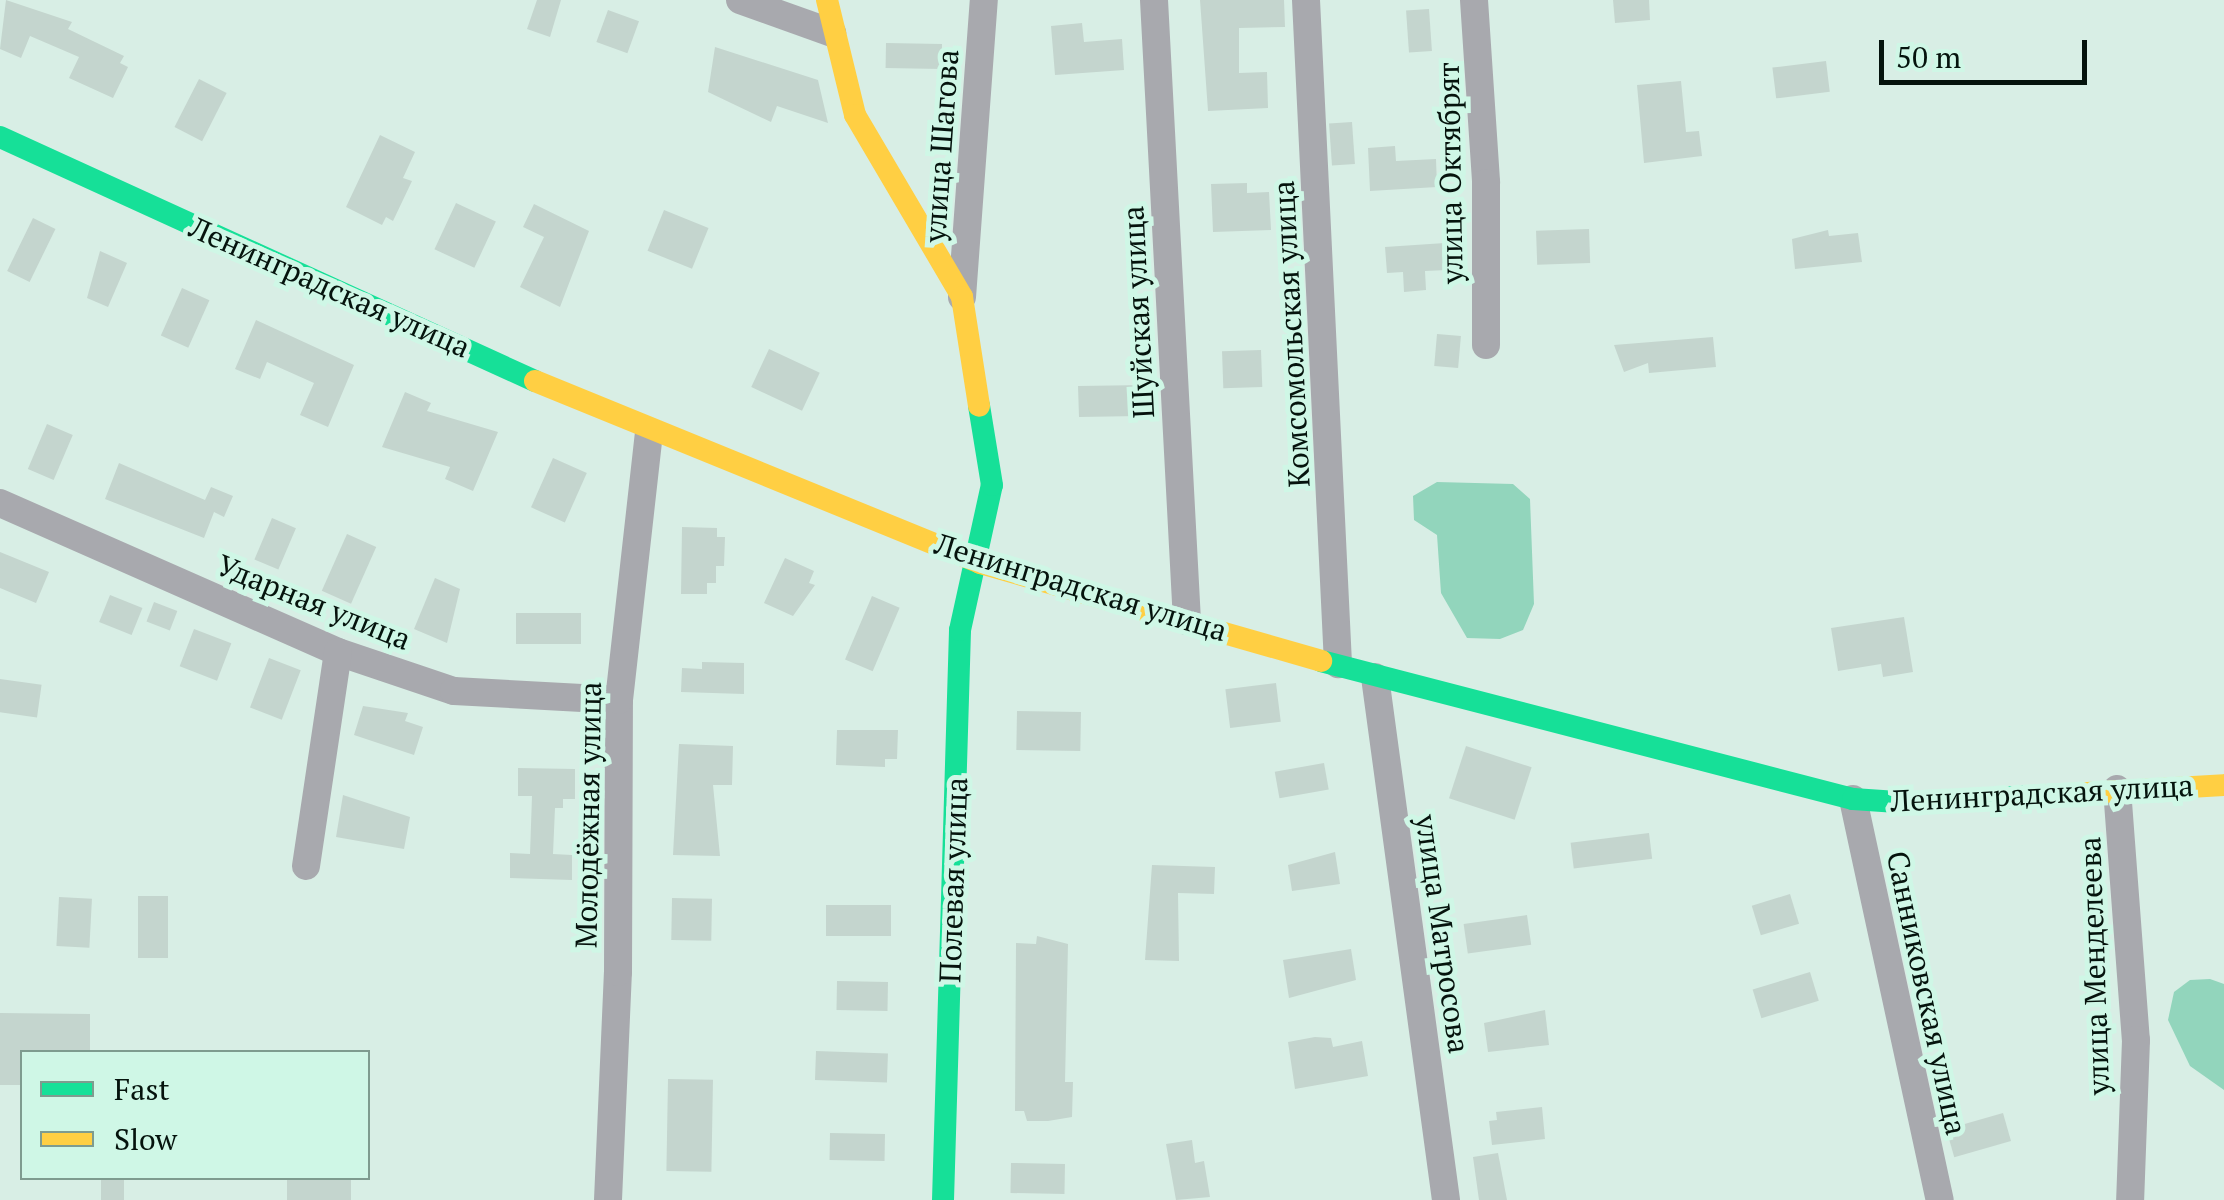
<!DOCTYPE html>
<html>
<head>
<meta charset="utf-8">
<style>
	body { margin:0 }
	#map { position:relative; width:2224px; height:1200px; overflow:hidden; background:#d8eee5; font-family:"PT Serif",serif }
	div>[style] { position:absolute }
	.water>* { inset:0; background:#92d5bc }
	.building>* { inset:0; background:#c4d5ce; transform-origin:0 0 }
	.street>* { height:28px; margin:-14px; padding:0 14px; transform-origin:14px; border-radius:14px; background:#a8a9ae }
	.fast>* { height:22px; margin:-11px; padding:0 11px; transform-origin:11px; border-radius:11px; background:#16e098 }
	.slow>* { height:22px; margin:-11px; padding:0 11px; transform-origin:11px; border-radius:11px; background:#ffcf43 }
	span { translate:-50% -50%; white-space:nowrap; text-align:center; line-height:1.15; -webkit-text-stroke:10px #cff7e6; paint-order:stroke }
	.street-label { font-size:30px; color:#05130d }
	.legend { position:absolute; left:20px; top:1050px; width:350px; height:130px; box-sizing:border-box; background:#cff7e6; border:2px solid #7e9c8f; margin:0; padding:12px 18px; list-style:none; font-size:30px; color:#05130d }
	.legend li { display:flex; align-items:center; gap:20px; height:50px }
	.legend b { width:50px; border:2px solid #7e9c8f }
	.scale { position:absolute; left:1879px; top:40px; width:208px; height:45px; box-sizing:border-box; border:5px solid #05130d; border-top:0; padding-left:12px; font-size:30px; line-height:35px; white-space:nowrap; color:#05130d; -webkit-text-stroke:8px #cff7e6; paint-order:stroke }
</style>
</head>
<body>
<div id="map">
	<div class="water">
		<i style="clip-path:polygon(1437px 482px,1513px 484px,1530px 499px,1534px 604px,1523px 630px,1500px 639px,1467px 638px,1441px 593px,1437px 535px,1414px 520px,1413px 496px)"></i>
		<i style="clip-path:polygon(2210px 979px,2224px 984px,2224px 1090px,2190px 1066px,2168px 1020px,2174px 992px,2190px 980px)"></i>
	</div>
	<div class="building">
		<i style="clip-path:polygon(6px 0,72px 22px,68px 29px,124px 56px,120px 63px,128px 67px,113px 98px,69px 78px,79px 57px,30px 36px,21px 58px,0 49px)"></i>
		<i style="clip-path:polygon(537px 0,561px 0,550px 37px,527px 29px)"></i>
		<i style="clip-path:polygon(1200px 0,1284px 0,1285px 27px,1239px 28px,1239px 73px,1267px 72px,1268px 108px,1208px 111px)"></i>
		<i style="clip-path:polygon(1613px 0,1649px 0,1650px 20px,1615px 23px)"></i>
		<i style="left:1429px;top:9px;width:42px;height:23px;rotate:86deg"></i>
		<i style="left:608px;top:10px;width:33px;height:34px;rotate:20deg"></i>
		<i style="clip-path:polygon(1082px 23px,1084px 42px,1122px 39px,1124px 70px,1055px 75px,1051px 26px)"></i>
		<i style="left:886px;top:43px;width:56px;height:25px;rotate:1deg"></i>
		<i style="clip-path:polygon(715px 47px,818px 80px,828px 123px,777px 106px,771px 122px,708px 92px)"></i>
		<i style="left:1826px;top:61px;width:31px;height:54px;rotate:83deg"></i>
		<i style="left:199px;top:79px;width:31px;height:54px;rotate:27deg"></i>
		<i style="clip-path:polygon(1681px 81px,1686px 132px,1699px 131px,1702px 156px,1644px 163px,1637px 85px)"></i>
		<i style="left:1352px;top:122px;width:42px;height:23px;rotate:86deg"></i>
		<i style="clip-path:polygon(380px 135px,415px 152px,403px 178px,412px 181px,393px 221px,386px 217px,382px 225px,346px 207px)"></i>
		<i style="clip-path:polygon(1395px 146px,1396px 161px,1436px 159px,1437px 187px,1370px 191px,1368px 148px)"></i>
		<i style="clip-path:polygon(1247px 183px,1247px 193px,1269px 192px,1271px 230px,1213px 232px,1211px 184px)"></i>
		<i style="left:456px;top:203px;width:44px;height:51px;rotate:25deg"></i>
		<i style="clip-path:polygon(534px 204px,589px 231px,560px 307px,520px 287px,544px 237px,523px 227px)"></i>
		<i style="left:664px;top:210px;width:48px;height:44px;rotate:22deg"></i>
		<i style="left:33px;top:218px;width:25px;height:59px;rotate:26deg"></i>
		<i style="left:1589px;top:229px;width:34px;height:53px;rotate:88deg"></i>
		<i style="clip-path:polygon(1828px 230px,1829px 236px,1858px 233px,1862px 262px,1795px 269px,1792px 239px)"></i>
		<i style="clip-path:polygon(1445px 243px,1447px 270px,1425px 271px,1426px 290px,1404px 292px,1403px 272px,1387px 273px,1385px 247px)"></i>
		<i style="clip-path:polygon(100px 251px,127px 263px,108px 307px,87px 298px)"></i>
		<i style="left:182px;top:288px;width:30px;height:52px;rotate:24deg"></i>
		<i style="clip-path:polygon(256px 320px,354px 365px,328px 427px,300px 415px,314px 383px,267px 362px,260px 379px,235px 369px)"></i>
		<i style="left:1437px;top:334px;width:24px;height:32px;rotate:5deg"></i>
		<i style="clip-path:polygon(1713px 337px,1716px 367px,1649px 373px,1648px 363px,1624px 372px,1614px 345px)"></i>
		<i style="left:769px;top:349px;width:56px;height:42px;rotate:25deg"></i>
		<i style="left:1261px;top:350px;width:37px;height:39px;rotate:88deg"></i>
		<i style="clip-path:polygon(1146px 385px,1147px 407px,1139px 407px,1139px 416px,1079px 417px,1078px 386px)"></i>
		<i style="clip-path:polygon(405px 392px,431px 403px,427px 411px,498px 432px,473px 491px,445px 479px,450px 467px,382px 447px)"></i>
		<i style="left:47px;top:424px;width:28px;height:49px;rotate:23deg"></i>
		<i style="left:553px;top:458px;width:37px;height:54px;rotate:24deg"></i>
		<i style="clip-path:polygon(119px 463px,205px 500px,211px 487px,233px 496px,224px 517px,214px 512px,204px 538px,105px 499px)"></i>
		<i style="left:272px;top:518px;width:26px;height:45px;rotate:23deg"></i>
		<i style="clip-path:polygon(682px 527px,717px 528px,717px 537px,725px 537px,724px 566px,716px 566px,716px 583px,707px 583px,707px 594px,681px 594px)"></i>
		<i style="left:347px;top:534px;width:32px;height:62px;rotate:24deg"></i>
		<i style="clip-path:polygon(0 552px,49px 572px,36px 603px,0 588px)"></i>
		<i style="clip-path:polygon(785px 558px,814px 571px,809px 583px,815px 585px,793px 616px,764px 603px)"></i>
		<i style="clip-path:polygon(435px 578px,460px 589px,447px 643px,414px 629px)"></i>
		<i style="left:110px;top:595px;width:35px;height:29px;rotate:22deg"></i>
		<i style="left:872px;top:596px;width:30px;height:69px;rotate:23deg"></i>
		<i style="left:154px;top:602px;width:25px;height:21px;rotate:21deg"></i>
		<i style="left:516px;top:613px;width:65px;height:31px"></i>
		<i style="clip-path:polygon(1904px 617px,1913px 672px,1883px 677px,1881px 664px,1838px 671px,1831px 628px)"></i>
		<i style="left:194px;top:629px;width:40px;height:40px;rotate:21deg"></i>
		<i style="left:269px;top:658px;width:34px;height:53px;rotate:21deg"></i>
		<i style="clip-path:polygon(702px 662px,744px 663px,744px 694px,681px 692px,682px 668px,702px 669px)"></i>
		<i style="left:0;top:679px;width:42px;height:33px;rotate:8deg"></i>
		<i style="left:1276px;top:683px;width:39px;height:51px;rotate:83deg"></i>
		<i style="clip-path:polygon(363px 706px,408px 713px,405px 721px,423px 727px,414px 755px,354px 735px)"></i>
		<i style="left:1017px;top:711px;width:64px;height:39px;rotate:1deg"></i>
		<i style="clip-path:polygon(837px 730px,898px 730px,897px 759px,885px 759px,885px 767px,836px 765px)"></i>
		<i style="clip-path:polygon(679px 744px,733px 746px,732px 785px,713px 785px,720px 856px,673px 855px)"></i>
		<i style="left:1466px;top:746px;width:69px;height:55px;rotate:18deg"></i>
		<i style="left:1324px;top:763px;width:27px;height:50px;rotate:80deg"></i>
		<i style="clip-path:polygon(518px 768px,575px 769px,575px 799px,563px 799px,563px 808px,555px 808px,553px 854px,572px 855px,572px 880px,510px 878px,510px 853px,530px 854px,532px 796px,518px 796px)"></i>
		<i style="clip-path:polygon(343px 795px,410px 817px,404px 849px,336px 837px)"></i>
		<i style="left:1649px;top:833px;width:26px;height:79px;rotate:83deg"></i>
		<i style="clip-path:polygon(1335px 852px,1340px 884px,1292px 891px,1288px 865px)"></i>
		<i style="clip-path:polygon(1152px 865px,1215px 867px,1214px 894px,1178px 893px,1179px 961px,1145px 960px)"></i>
		<i style="left:1790px;top:894px;width:31px;height:40px;rotate:73deg"></i>
		<i style="left:138px;top:896px;width:30px;height:62px"></i>
		<i style="left:59px;top:897px;width:33px;height:49px;rotate:3deg"></i>
		<i style="left:672px;top:898px;width:40px;height:42px;rotate:1deg"></i>
		<i style="left:826px;top:905px;width:65px;height:31px"></i>
		<i style="left:1527px;top:915px;width:30px;height:64px;rotate:82deg"></i>
		<i style="clip-path:polygon(1037px 936px,1068px 944px,1065px 1082px,1073px 1082px,1072px 1117px,1048px 1121px,1027px 1121px,1024px 1111px,1015px 1111px,1016px 943px,1036px 944px)"></i>
		<i style="clip-path:polygon(1351px 949px,1356px 980px,1289px 998px,1283px 960px)"></i>
		<i style="left:1810px;top:972px;width:30px;height:60px;rotate:73deg"></i>
		<i style="left:837px;top:981px;width:51px;height:29px;rotate:1deg"></i>
		<i style="clip-path:polygon(1545px 1010px,1549px 1045px,1488px 1052px,1484px 1023px)"></i>
		<i style="clip-path:polygon(0 1013px,90px 1014px,90px 1052px,22px 1052px,22px 1085px,0 1085px)"></i>
		<i style="clip-path:polygon(1315px 1037px,1331px 1038px,1333px 1047px,1362px 1041px,1368px 1076px,1295px 1089px,1288px 1042px)"></i>
		<i style="left:816px;top:1051px;width:72px;height:29px;rotate:2deg"></i>
		<i style="left:668px;top:1079px;width:45px;height:92px;rotate:1deg"></i>
		<i style="clip-path:polygon(1542px 1107px,1545px 1139px,1492px 1145px,1489px 1121px,1497px 1120px,1496px 1112px)"></i>
		<i style="left:2003px;top:1113px;width:29px;height:59px;rotate:74deg"></i>
		<i style="left:830px;top:1133px;width:55px;height:27px;rotate:1deg"></i>
		<i style="clip-path:polygon(1192px 1140px,1195px 1163px,1204px 1161px,1210px 1197px,1176px 1200px,1166px 1144px)"></i>
		<i style="clip-path:polygon(1498px 1153px,1507px 1200px,1479px 1200px,1473px 1157px)"></i>
		<i style="left:1011px;top:1163px;width:54px;height:30px;rotate:1deg"></i>
		<i style="left:101px;top:1178px;width:23px;height:22px"></i>
		<i style="left:287px;top:1178px;width:64px;height:22px"></i>
	</div>
	<div class="street">
		<i style="left:740px;top:0;width:98px;rotate:19.7deg"></i>
		<i style="left:1154px;top:0;width:622px;rotate:86.96deg"></i>
		<i style="left:1306px;top:0;width:665px;rotate:87.24deg"></i>
		<i style="left:1474px;top:0;width:183px;rotate:86.2deg"></i>
		<i style="left:1486px;top:183px;width:162px;rotate:90deg"></i>
		<i style="left:962px;top:297px;width:298px;rotate:-85.8deg"></i>
		<i style="left:0;top:503px;width:369px;rotate:23.8deg"></i>
		<i style="left:338px;top:652px;width:122px;rotate:18.6deg"></i>
		<i style="left:454px;top:691px;width:165px;rotate:3.1deg"></i>
		<i style="left:1375px;top:677px;width:528px;rotate:82.27deg"></i>
		<i style="left:2117px;top:789px;width:252px;rotate:85.7deg"></i>
		<i style="left:2136px;top:1040px;width:160px;rotate:92.1deg"></i>
		<i style="left:1853px;top:799px;width:410px;rotate:77.8deg"></i>
		<i style="left:306px;top:866px;width:216px;rotate:-81.5deg"></i>
		<i style="left:608px;top:1200px;width:228px;rotate:-87.5deg"></i>
		<i style="left:618px;top:972px;width:272px;rotate:-89.8deg"></i>
		<i style="left:619px;top:700px;width:269px;rotate:-83.6deg"></i>
	</div>
	<div class="fast">
		<i style="left:0;top:137px;width:588px;rotate:24.52deg"></i>
		<i style="left:1321px;top:661px;width:550px;rotate:14.54deg"></i>
		<i style="left:1853px;top:799px;width:59px;rotate:3.9deg"></i>
		<i style="left:1912px;top:803px;width:123px;rotate:-3.3deg"></i>
		<i style="left:943px;top:1200px;width:570px;rotate:-88.29deg"></i>
		<i style="left:960px;top:630px;width:148px;rotate:-77.6deg"></i>
		<i style="left:992px;top:485px;width:80px;rotate:-99.3deg"></i>
	</div>
	<div class="slow">
		<i style="left:827px;top:0;width:118px;rotate:76.3deg"></i>
		<i style="left:855px;top:115px;width:211px;rotate:59.5deg"></i>
		<i style="left:962px;top:297px;width:110px;rotate:81.1deg"></i>
		<i style="left:535px;top:381px;width:481px;rotate:22.2deg"></i>
		<i style="left:980px;top:563px;width:355px;rotate:16deg"></i>
		<i style="left:2035px;top:796px;width:189px;rotate:-3.3deg"></i>
	</div>
	<div class="street-label">
		<span style="left:941px;top:146px;rotate:-86deg">улица Шагова</span>
		<span style="left:1450px;top:173px;rotate:-91deg">улица Октябрят</span>
		<span style="left:330px;top:287px;rotate:24deg">Ленинградская улица</span>
		<span style="left:1138px;top:312px;rotate:-93deg">Шуйская улица</span>
		<span style="left:1291px;top:334px;rotate:-93deg">Комсомольская улица</span>
		<span style="left:1081px;top:587px;rotate:17deg">Ленинградская улица</span>
		<span style="left:314px;top:602px;rotate:22deg">Ударная улица</span>
		<span style="left:2042px;top:793px;rotate:-3deg">Ленинградская улица</span>
		<span style="left:588px;top:815px;rotate:-89deg">Молодёжная улица</span>
		<span style="left:953px;top:880px;rotate:-88deg">Полевая улица</span>
		<span style="left:1443px;top:934px;rotate:82deg">улица Матросова</span>
		<span style="left:2094px;top:966px;rotate:-92deg">улица Менделеева</span>
		<span style="left:1927px;top:993px;rotate:78deg">Санниковская улица</span>
	</div>
	<ul class="legend">
	<li><b style="height:12px;background:#16e098"></b>Fast</li>
	<li><b style="height:12px;background:#ffcf43"></b>Slow</li>
	</ul>
	<div class="scale">50 m</div>
</div>
</body>
</html>
